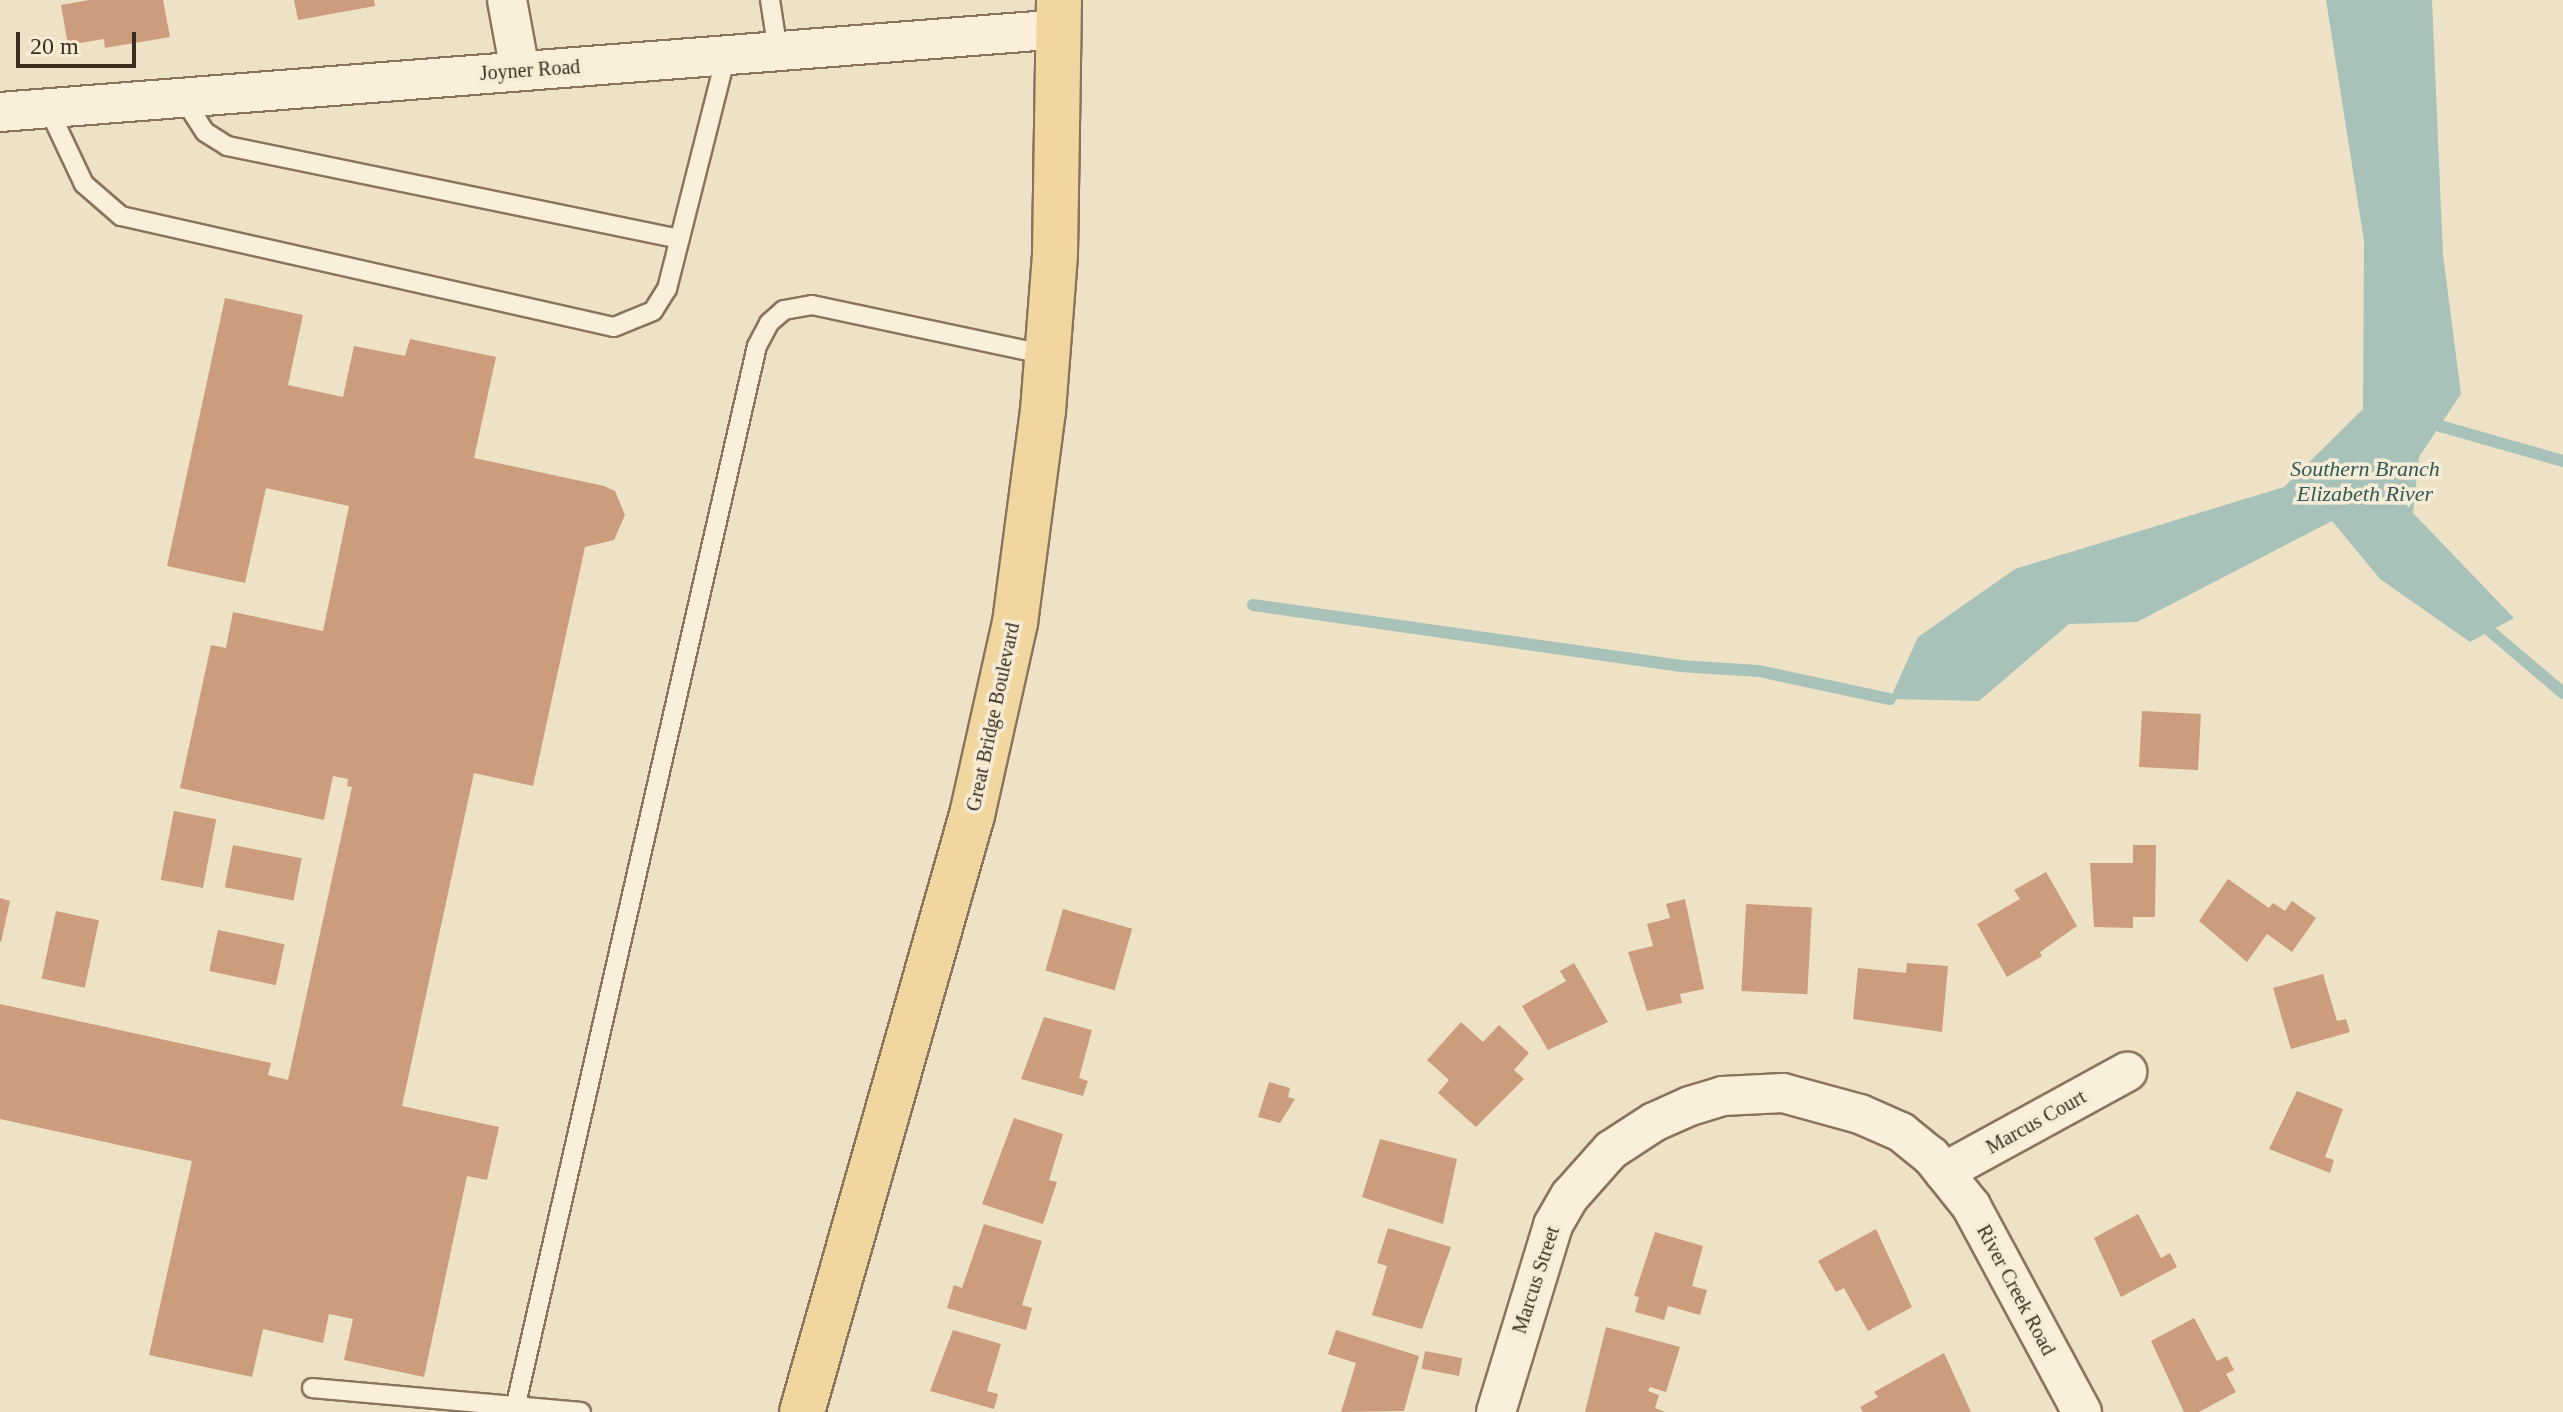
<!DOCTYPE html>
<html>
<head>
<meta charset="utf-8">
<style>
	body { margin:0 }
	#map { position:relative; width:2563px; height:1412px; overflow:hidden; background:#eee2c6; font-family:"Times New Roman",serif }
	div>[style] { position:absolute }
	.water>* { inset:0; background:#a8c2ba }
	.stream>* { height:12px; margin:-6px; padding:0 6px; transform-origin:6px; border-radius:6px; background:#a8c2ba }
	.building>* { inset:0; background:#cc9d7c; transform-origin:0 0 }
	.roads { filter:drop-shadow(2px 0 #8a745c) drop-shadow(-2px 0 #8a745c) drop-shadow(0 2px #8a745c) drop-shadow(0 -2px #8a745c) }
	.service>* { height:18px; margin:-9px; padding:0 9px; transform-origin:9px; border-radius:9px; background:#f9efda }
	.minor>* { height:38px; margin:-19px; padding:0 19px; transform-origin:19px; border-radius:19px; background:#f9efda }
	.primary>* { height:44px; margin:-22px; padding:0 22px; transform-origin:22px; border-radius:22px; background:#f1d79f }
	span { translate:-50% -50%; white-space:nowrap; text-align:center; line-height:1.15; -webkit-text-stroke:7px #f6ecd6; paint-order:stroke }
	.street-label { font-size:20px; color:#3a2c1f }
	.water-label { font-size:22px; color:#2f5a57; font-style:italic }
	.scale { position:absolute; left:16px; top:32px; width:120px; height:36px; box-sizing:border-box; border:4px solid #3a2c1f; border-top:0; padding-left:10px; font-size:24px; line-height:28px; white-space:nowrap; color:#3a2c1f; -webkit-text-stroke:6px #f6ecd6; paint-order:stroke }
</style>
</head>
<body>
<div id="map">
	<div class="water">
		<i style="clip-path:polygon(2326px 0,2432px 0,2443px 255px,2461px 394px,2419px 457px,2413px 513px,2514px 618px,2470px 642px,2380px 579px,2332px 521px,2137px 622px,2069px 624px,1979px 701px,1890px 699px,1918px 637px,2015px 569px,2284px 487px,2363px 409px,2364px 241px)"></i>
	</div>
	<div class="stream">
		<i style="left:2440px;top:426px;width:128px;rotate:15.9deg"></i>
		<i style="left:1253px;top:605px;width:431px;rotate:8.1deg"></i>
		<i style="left:1680px;top:666px;width:79px;rotate:3.6deg"></i>
		<i style="left:1759px;top:671px;width:134px;rotate:12.1deg"></i>
		<i style="left:2490px;top:631px;width:96px;rotate:40.3deg"></i>
	</div>
	<div class="building">
		<i style="clip-path:polygon(89px 0,163px 0,170px 37px,105px 48px,104px 39px,68px 45px,61px 5px)"></i>
		<i style="clip-path:polygon(294px 0,374px 0,375px 6px,298px 20px)"></i>
		<i style="clip-path:polygon(225px 298px,303px 315px,288px 385px,343px 397px,354px 346px,405px 356px,410px 339px,496px 357px,474px 458px,604px 486px,615px 491px,625px 515px,614px 540px,585px 547px,533px 786px,474px 773px,402px 1106px,499px 1127px,487px 1180px,467px 1176px,424px 1377px,344px 1360px,353px 1319px,329px 1314px,323px 1343px,263px 1329px,252px 1377px,149px 1355px,192px 1161px,0 1119px,0 1004px,271px 1063px,268px 1075px,288px 1080px,352px 787px,347px 786px,348px 779px,333px 776px,324px 820px,180px 788px,211px 645px,226px 648px,233px 612px,323px 631px,349px 506px,266px 488px,245px 583px,167px 566px)"></i>
		<i style="left:2142px;top:711px;width:59px;height:56px;rotate:3deg"></i>
		<i style="left:174px;top:811px;width:43px;height:70px;rotate:11deg"></i>
		<i style="left:233px;top:845px;width:70px;height:43px;rotate:11deg"></i>
		<i style="clip-path:polygon(2133px 845px,2156px 845px,2155px 917px,2133px 917px,2133px 928px,2094px 927px,2090px 863px,2133px 863px)"></i>
		<i style="clip-path:polygon(2046px 872px,2077px 926px,2040px 952px,2042px 956px,2007px 977px,1977px 924px,2020px 899px,2014px 890px)"></i>
		<i style="clip-path:polygon(2228px 879px,2269px 908px,2273px 903px,2285px 911px,2292px 901px,2316px 918px,2292px 952px,2267px 934px,2247px 962px,2199px 921px)"></i>
		<i style="clip-path:polygon(0 898px,10px 901px,1px 942px,0 942px)"></i>
		<i style="clip-path:polygon(1685px 899px,1704px 989px,1680px 994px,1682px 1003px,1647px 1011px,1628px 952px,1653px 946px,1647px 924px,1670px 918px,1666px 904px)"></i>
		<i style="left:1746px;top:904px;width:66px;height:87px;rotate:3deg"></i>
		<i style="left:1063px;top:909px;width:72px;height:64px;rotate:16deg"></i>
		<i style="left:56px;top:911px;width:44px;height:69px;rotate:12deg"></i>
		<i style="left:218px;top:930px;width:68px;height:42px;rotate:12deg"></i>
		<i style="clip-path:polygon(1574px 963px,1608px 1022px,1548px 1050px,1522px 1006px,1566px 981px,1560px 971px)"></i>
		<i style="clip-path:polygon(1907px 963px,1948px 966px,1942px 1032px,1853px 1019px,1858px 968px,1906px 973px)"></i>
		<i style="clip-path:polygon(2323px 974px,2337px 1021px,2346px 1019px,2350px 1032px,2291px 1049px,2273px 988px)"></i>
		<i style="clip-path:polygon(1044px 1017px,1092px 1030px,1079px 1078px,1088px 1081px,1083px 1096px,1021px 1079px)"></i>
		<i style="clip-path:polygon(1461px 1022px,1483px 1042px,1499px 1025px,1529px 1053px,1514px 1070px,1524px 1079px,1476px 1127px,1438px 1093px,1449px 1080px,1427px 1060px)"></i>
		<i style="clip-path:polygon(1269px 1082px,1290px 1088px,1288px 1097px,1295px 1099px,1280px 1123px,1258px 1117px)"></i>
		<i style="clip-path:polygon(2297px 1091px,2343px 1109px,2325px 1157px,2334px 1160px,2330px 1173px,2269px 1149px)"></i>
		<i style="clip-path:polygon(1014px 1118px,1063px 1134px,1049px 1180px,1057px 1182px,1043px 1224px,982px 1204px)"></i>
		<i style="clip-path:polygon(1380px 1139px,1457px 1159px,1443px 1224px,1362px 1197px)"></i>
		<i style="clip-path:polygon(2138px 1214px,2161px 1258px,2170px 1253px,2177px 1267px,2121px 1297px,2094px 1238px)"></i>
		<i style="clip-path:polygon(984px 1224px,1042px 1241px,1022px 1305px,1032px 1308px,1026px 1330px,947px 1308px,954px 1285px,962px 1288px)"></i>
		<i style="clip-path:polygon(1388px 1228px,1451px 1247px,1422px 1329px,1372px 1315px,1387px 1266px,1377px 1263px)"></i>
		<i style="clip-path:polygon(1876px 1229px,1912px 1307px,1868px 1331px,1844px 1288px,1836px 1292px,1818px 1261px)"></i>
		<i style="clip-path:polygon(1655px 1232px,1703px 1246px,1692px 1286px,1707px 1290px,1700px 1315px,1668px 1306px,1664px 1320px,1635px 1312px,1639px 1297px,1634px 1296px)"></i>
		<i style="clip-path:polygon(2194px 1318px,2217px 1361px,2227px 1356px,2234px 1370px,2226px 1374px,2236px 1392px,2199px 1412px,2184px 1412px,2151px 1341px)"></i>
		<i style="clip-path:polygon(1606px 1327px,1680px 1347px,1666px 1392px,1650px 1387px,1648px 1391px,1659px 1395px,1655px 1408px,1665px 1412px,1585px 1412px)"></i>
		<i style="clip-path:polygon(953px 1330px,1001px 1344px,987px 1391px,998px 1394px,994px 1409px,930px 1391px)"></i>
		<i style="clip-path:polygon(1336px 1330px,1419px 1356px,1404px 1411px,1341px 1412px,1356px 1363px,1328px 1354px)"></i>
		<i style="left:1425px;top:1351px;width:38px;height:18px;rotate:11deg"></i>
		<i style="clip-path:polygon(1944px 1353px,1971px 1412px,1863px 1412px,1860px 1407px,1878px 1397px,1874px 1392px)"></i>
	</div>
	<div class="roads">
		<div class="service">
			<i style="left:770px;top:0;width:52px;rotate:81.1deg"></i>
			<i style="left:183px;top:98px;width:40px;rotate:57.1deg"></i>
			<i style="left:205px;top:132px;width:26px;rotate:32deg"></i>
			<i style="left:227px;top:146px;width:462px;rotate:11.6deg"></i>
			<i style="left:48px;top:108px;width:84px;rotate:64.7deg"></i>
			<i style="left:84px;top:184px;width:49px;rotate:40.9deg"></i>
			<i style="left:121px;top:216px;width:505px;rotate:12.69deg"></i>
			<i style="left:614px;top:327px;width:42px;rotate:-22.3deg"></i>
			<i style="left:653px;top:311px;width:26px;rotate:-58deg"></i>
			<i style="left:667px;top:289px;width:241px;rotate:-75.8deg"></i>
			<i style="left:312px;top:1388px;width:270px;rotate:5.1deg"></i>
			<i style="left:516px;top:1404px;width:1085px;rotate:-77.17deg"></i>
			<i style="left:757px;top:346px;width:26px;rotate:-62deg"></i>
			<i style="left:769px;top:323px;width:20px;rotate:-41deg"></i>
			<i style="left:784px;top:310px;width:28px;rotate:-10deg"></i>
			<i style="left:812px;top:305px;width:240px;rotate:12deg"></i>
		</div>
		<div class="minor">
			<i style="left:507px;top:0;width:72px;rotate:79.6deg"></i>
			<i style="left:0;top:112px;width:1064px;rotate:-4.47deg"></i>
			<i style="left:1944px;top:1172px;width:209px;rotate:-28.7deg"></i>
			<i style="left:1496px;top:1412px;width:195px;rotate:-73deg"></i>
			<i style="left:1553px;top:1225px;width:34px;rotate:-60deg"></i>
			<i style="left:1570px;top:1196px;width:62px;rotate:-48.3deg"></i>
			<i style="left:1611px;top:1150px;width:51px;rotate:-33.1deg"></i>
			<i style="left:1654px;top:1122px;width:39px;rotate:-24deg"></i>
			<i style="left:1690px;top:1106px;width:34px;rotate:-17deg"></i>
			<i style="left:1723px;top:1096px;width:60px;rotate:-2.9deg"></i>
			<i style="left:1783px;top:1093px;width:80px;rotate:15.3deg"></i>
			<i style="left:1860px;top:1114px;width:45px;rotate:23.7deg"></i>
			<i style="left:1901px;top:1132px;width:38px;rotate:39deg"></i>
			<i style="left:1931px;top:1156px;width:64px;rotate:51.3deg"></i>
			<i style="left:1971px;top:1206px;width:234px;rotate:61.7deg"></i>
		</div>
		<div class="primary">
			<i style="left:802px;top:1412px;width:621px;rotate:-74.11deg"></i>
			<i style="left:972px;top:815px;width:197px;rotate:-77.4deg"></i>
			<i style="left:1015px;top:623px;width:214px;rotate:-82.5deg"></i>
			<i style="left:1043px;top:411px;width:157px;rotate:-85.6deg"></i>
			<i style="left:1055px;top:254px;width:254px;rotate:-89.1deg"></i>
		</div>
	</div>
	<div class="street-label">
		<span style="left:530px;top:70px;rotate:-4deg">Joyner Road</span>
		<span style="left:993px;top:717px;rotate:-78deg">Great Bridge Boulevard</span>
		<span style="left:2036px;top:1122px;rotate:-29deg">Marcus Court</span>
		<span style="left:1536px;top:1280px;rotate:-72deg">Marcus Street</span>
		<span style="left:2016px;top:1290px;rotate:62deg">River Creek Road</span>
	</div>
	<div class="water-label">
		<span style="left:2365px;top:481px">Southern Branch<br>Elizabeth River</span>
	</div>
	<div class="scale">20 m</div>
</div>
</body>
</html>
